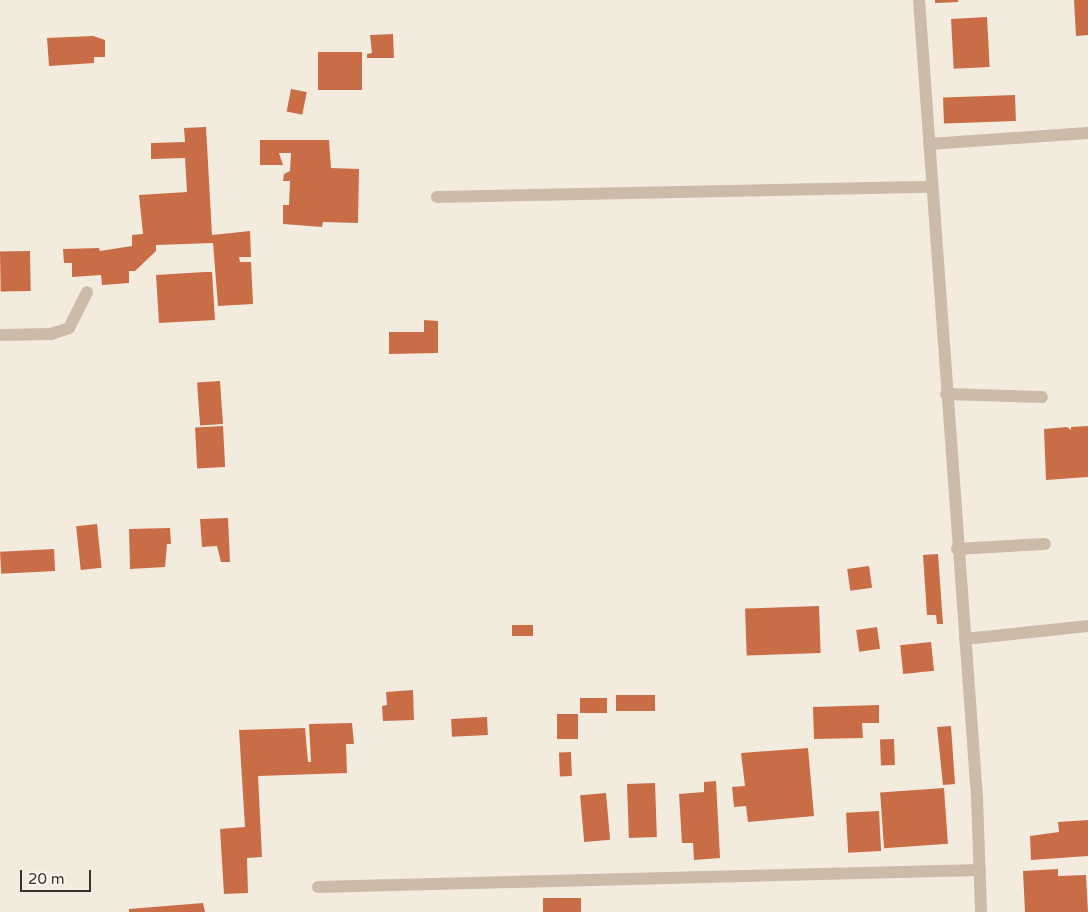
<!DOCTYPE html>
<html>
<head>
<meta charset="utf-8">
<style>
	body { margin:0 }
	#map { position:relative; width:1088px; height:912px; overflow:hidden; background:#f4ebdf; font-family:"Varela Round",sans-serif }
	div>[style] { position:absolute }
	.building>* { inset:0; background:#c96d47; transform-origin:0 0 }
	.minor>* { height:12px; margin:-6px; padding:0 6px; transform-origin:6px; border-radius:6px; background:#cdbbaa }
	span { translate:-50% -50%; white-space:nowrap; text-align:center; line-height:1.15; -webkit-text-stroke:5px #fbf5ec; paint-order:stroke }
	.scale { position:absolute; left:20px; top:870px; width:71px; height:22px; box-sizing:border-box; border:2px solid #3a302a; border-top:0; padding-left:6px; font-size:15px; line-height:18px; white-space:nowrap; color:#3a302a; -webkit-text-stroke:4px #fbf5ec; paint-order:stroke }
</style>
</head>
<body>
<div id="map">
	<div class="building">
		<i style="clip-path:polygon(935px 0,958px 0,958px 2px,935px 3px)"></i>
		<i style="clip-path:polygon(1074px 0,1088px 0,1088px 35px,1076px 36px)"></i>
		<i style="left:987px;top:17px;width:50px;height:36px;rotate:87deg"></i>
		<i style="clip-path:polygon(393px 34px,394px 58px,367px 58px,367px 54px,372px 53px,370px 35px)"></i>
		<i style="clip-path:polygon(93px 36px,105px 40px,105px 57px,94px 57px,94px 63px,49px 66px,47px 38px)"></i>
		<i style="left:362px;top:52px;width:38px;height:44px;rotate:90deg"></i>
		<i style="left:291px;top:89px;width:16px;height:23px;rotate:11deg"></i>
		<i style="left:1015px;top:95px;width:26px;height:72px;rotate:88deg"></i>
		<i style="clip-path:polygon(206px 127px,212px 235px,250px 231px,251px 257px,239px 257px,240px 262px,251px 262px,253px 304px,218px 306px,213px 243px,156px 245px,156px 251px,135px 271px,129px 271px,129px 283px,102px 285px,101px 275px,72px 277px,72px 263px,64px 263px,63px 249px,99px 248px,100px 251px,132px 246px,132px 235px,143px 234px,139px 195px,187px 192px,185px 158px,151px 159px,151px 143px,185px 142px,184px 128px)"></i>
		<i style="clip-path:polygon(260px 140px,329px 140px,331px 168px,359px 169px,358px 223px,323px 222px,322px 227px,283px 224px,283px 205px,289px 205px,290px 181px,283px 181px,284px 174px,290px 171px,291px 153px,279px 153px,283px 165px,260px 165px)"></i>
		<i style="left:30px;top:251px;width:40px;height:30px;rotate:89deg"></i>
		<i style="clip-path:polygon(205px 272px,212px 272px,215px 320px,159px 323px,156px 275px)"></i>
		<i style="clip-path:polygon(424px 320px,438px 321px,438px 353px,389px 354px,389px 332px,424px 332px)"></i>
		<i style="left:220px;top:381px;width:43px;height:23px;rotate:86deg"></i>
		<i style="left:223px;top:426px;width:41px;height:28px;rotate:87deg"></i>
		<i style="clip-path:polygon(1088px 426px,1088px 477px,1046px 480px,1044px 429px,1067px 427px,1071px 430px,1071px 427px)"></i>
		<i style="clip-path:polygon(228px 518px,230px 562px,221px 562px,217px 546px,202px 547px,200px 519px)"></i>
		<i style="left:97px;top:524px;width:44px;height:21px;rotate:84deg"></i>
		<i style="clip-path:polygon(170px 528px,171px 544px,167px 544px,165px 567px,130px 569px,129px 529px)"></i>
		<i style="left:54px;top:549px;width:22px;height:54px;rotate:87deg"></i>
		<i style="clip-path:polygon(938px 554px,943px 624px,937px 624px,936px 615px,927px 615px,923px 555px)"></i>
		<i style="left:869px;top:566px;width:22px;height:22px;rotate:82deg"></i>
		<i style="left:819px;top:606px;width:47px;height:74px;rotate:88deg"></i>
		<i style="left:512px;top:625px;width:21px;height:11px"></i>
		<i style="left:877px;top:627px;width:22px;height:21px;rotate:82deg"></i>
		<i style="left:931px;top:642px;width:29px;height:31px;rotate:84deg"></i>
		<i style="clip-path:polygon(413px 690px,414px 720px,383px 721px,382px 706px,387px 705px,386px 692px)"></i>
		<i style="left:655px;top:695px;width:16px;height:39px;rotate:90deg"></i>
		<i style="left:607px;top:698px;width:15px;height:27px;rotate:90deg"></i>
		<i style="clip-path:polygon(879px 705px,879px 723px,862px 723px,863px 738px,814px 739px,813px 707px)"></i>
		<i style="left:557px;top:714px;width:21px;height:25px"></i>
		<i style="left:487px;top:717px;width:18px;height:36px;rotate:87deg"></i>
		<i style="clip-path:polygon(352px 723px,354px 744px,346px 744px,347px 773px,258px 776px,262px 857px,247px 858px,248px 893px,224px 894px,220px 829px,245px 827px,239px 730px,305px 728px,308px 762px,311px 762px,309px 724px)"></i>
		<i style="clip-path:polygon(951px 726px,955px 784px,943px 785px,937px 727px)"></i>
		<i style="left:894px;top:739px;width:26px;height:14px;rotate:88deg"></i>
		<i style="clip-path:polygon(808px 748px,814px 816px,748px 822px,746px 806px,734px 807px,732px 787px,745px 786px,741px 753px)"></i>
		<i style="left:571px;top:752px;width:24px;height:12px;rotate:88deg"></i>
		<i style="clip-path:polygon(716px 781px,720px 858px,694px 860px,693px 843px,682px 843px,679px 794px,704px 792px,704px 782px)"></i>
		<i style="left:655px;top:783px;width:54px;height:28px;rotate:88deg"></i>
		<i style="left:944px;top:788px;width:56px;height:64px;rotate:86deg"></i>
		<i style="left:606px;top:793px;width:47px;height:26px;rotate:85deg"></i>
		<i style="left:879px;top:811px;width:40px;height:33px;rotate:87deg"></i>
		<i style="clip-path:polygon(1088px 820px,1088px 856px,1031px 860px,1030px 836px,1059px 832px,1058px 822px)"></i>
		<i style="clip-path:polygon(1058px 869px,1058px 876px,1086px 875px,1088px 912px,1025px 912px,1023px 871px)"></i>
		<i style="left:543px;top:898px;width:38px;height:14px"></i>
		<i style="clip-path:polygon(203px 903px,205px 912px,129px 912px,129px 909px)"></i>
	</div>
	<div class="minor">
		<i style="left:919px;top:0;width:799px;rotate:85.84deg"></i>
		<i style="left:977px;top:797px;width:115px;rotate:88deg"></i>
		<i style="left:929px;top:144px;width:159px;rotate:-4deg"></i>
		<i style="left:437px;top:197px;width:494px;rotate:-1.2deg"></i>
		<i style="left:0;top:335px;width:51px;rotate:-1.1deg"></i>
		<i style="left:51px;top:334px;width:19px;rotate:-18deg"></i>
		<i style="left:69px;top:328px;width:40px;rotate:-63.4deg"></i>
		<i style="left:946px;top:394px;width:96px;rotate:1.8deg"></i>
		<i style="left:957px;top:549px;width:88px;rotate:-3.3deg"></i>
		<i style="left:965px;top:639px;width:124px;rotate:-6deg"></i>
		<i style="left:318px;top:887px;width:662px;rotate:-1.47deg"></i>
	</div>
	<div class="scale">20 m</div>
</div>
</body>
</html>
